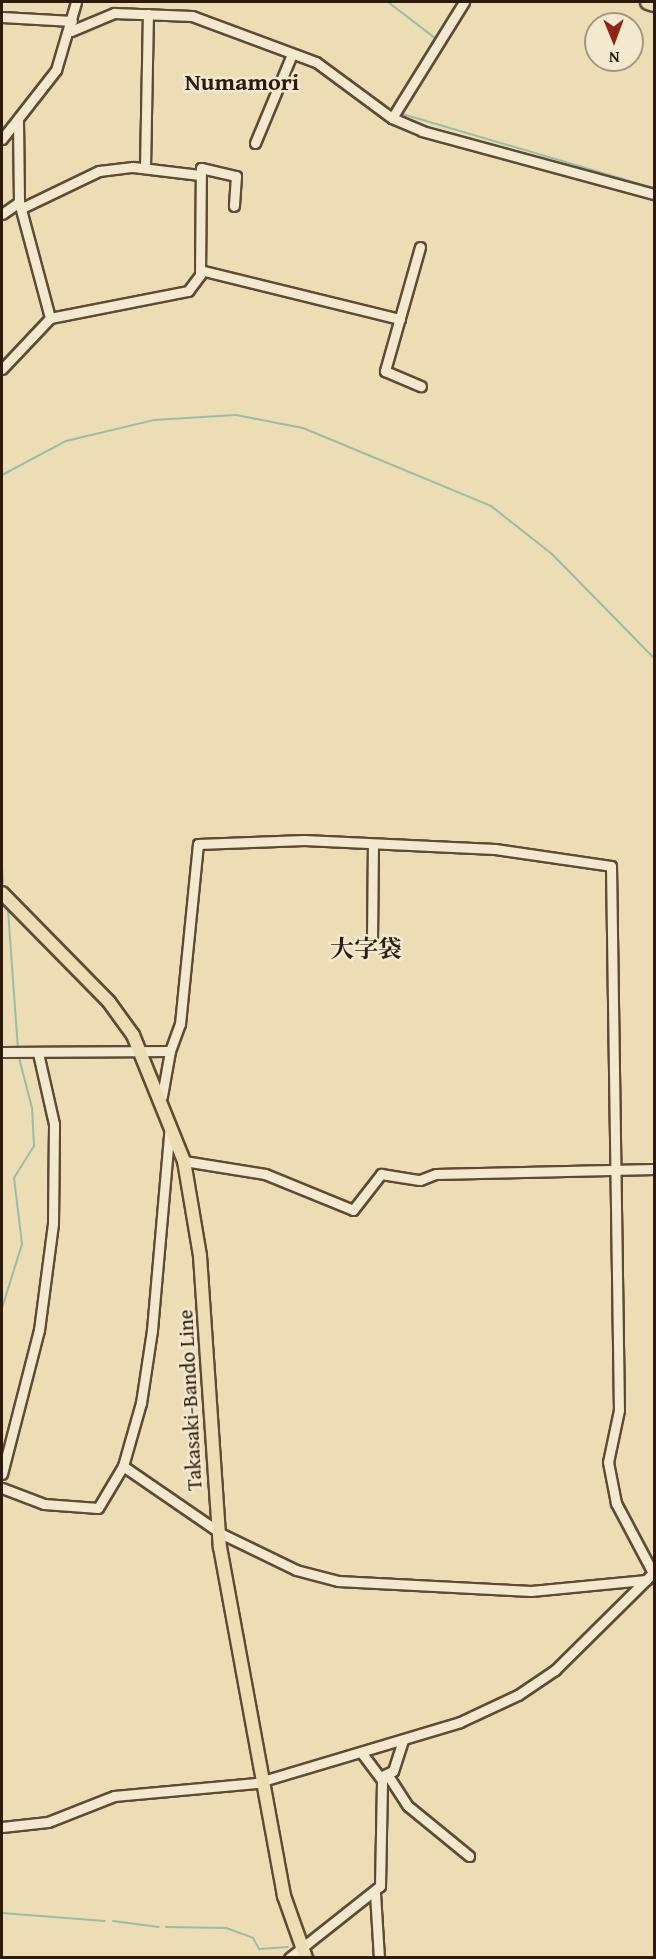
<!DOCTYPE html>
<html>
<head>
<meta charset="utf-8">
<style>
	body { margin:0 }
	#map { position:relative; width:656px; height:1959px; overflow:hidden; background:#ecddb5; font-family:"Gentium Book Plus","Noto Serif JP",serif }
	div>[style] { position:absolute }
	.stream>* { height:2px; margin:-1px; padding:0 1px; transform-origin:1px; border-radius:1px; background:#9abda8 }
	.roads { filter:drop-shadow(2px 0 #5d4b37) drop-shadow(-2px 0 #5d4b37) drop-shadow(0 2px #5d4b37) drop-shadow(0 -2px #5d4b37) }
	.minor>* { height:9px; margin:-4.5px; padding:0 4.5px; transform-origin:4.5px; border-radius:4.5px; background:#f3e9cf }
	.major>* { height:12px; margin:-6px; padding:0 6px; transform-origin:6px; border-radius:6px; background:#ecddb5 }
	.highway>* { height:14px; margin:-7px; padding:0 7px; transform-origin:7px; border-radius:7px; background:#ecddb5 }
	span { translate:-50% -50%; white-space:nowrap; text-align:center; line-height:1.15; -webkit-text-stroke:5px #f3e9cf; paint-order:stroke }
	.street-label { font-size:21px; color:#2d1a0d }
	.quarter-label { font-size:24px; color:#2d1a0d; font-weight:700 }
	.frame { position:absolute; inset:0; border:3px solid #2d1a0d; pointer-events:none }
	.north { position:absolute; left:584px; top:12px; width:60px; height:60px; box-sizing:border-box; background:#f3e9cf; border:2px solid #a49681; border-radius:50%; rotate:179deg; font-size:16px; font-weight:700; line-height:24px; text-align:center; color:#2d1a0d }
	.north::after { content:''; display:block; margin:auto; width:21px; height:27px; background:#8f2418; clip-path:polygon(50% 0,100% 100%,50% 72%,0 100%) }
</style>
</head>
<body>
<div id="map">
	<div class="stream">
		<i style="left:388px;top:2px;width:59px;rotate:37.5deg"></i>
		<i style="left:435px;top:38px;width:82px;rotate:120deg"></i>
		<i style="left:399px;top:113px;width:266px;rotate:16.4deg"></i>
		<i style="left:2px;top:475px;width:72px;rotate:-28deg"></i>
		<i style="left:66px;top:441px;width:90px;rotate:-13.4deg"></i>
		<i style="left:154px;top:420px;width:82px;rotate:-3.5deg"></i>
		<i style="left:236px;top:415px;width:68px;rotate:11deg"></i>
		<i style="left:303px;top:428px;width:204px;rotate:22.5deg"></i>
		<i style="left:491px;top:506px;width:78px;rotate:38.2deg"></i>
		<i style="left:552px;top:554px;width:146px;rotate:45.6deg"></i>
		<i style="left:2px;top:865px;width:18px;rotate:87deg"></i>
		<i style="left:8px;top:910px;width:138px;rotate:85.9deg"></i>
		<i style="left:2px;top:1308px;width:67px;rotate:-72.6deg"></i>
		<i style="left:22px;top:1244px;width:66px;rotate:-96.9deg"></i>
		<i style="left:14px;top:1178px;width:38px;rotate:-58deg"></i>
		<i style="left:34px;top:1146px;width:38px;rotate:-93deg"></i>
		<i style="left:32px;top:1108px;width:56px;rotate:-104.5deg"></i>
		<i style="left:2px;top:1913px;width:103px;rotate:4.4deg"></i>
		<i style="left:113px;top:1921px;width:46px;rotate:7.4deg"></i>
		<i style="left:166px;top:1927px;width:60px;rotate:1deg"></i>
		<i style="left:226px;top:1928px;width:29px;rotate:20deg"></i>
		<i style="left:253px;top:1938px;width:13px;rotate:61deg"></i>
		<i style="left:259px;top:1949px;width:29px;rotate:-4deg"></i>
		<i style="left:309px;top:1947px;width:13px;rotate:61deg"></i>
	</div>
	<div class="roads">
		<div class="minor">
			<i style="left:2px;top:17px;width:70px;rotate:3.3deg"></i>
			<i style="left:71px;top:31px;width:47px;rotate:-22.7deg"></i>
			<i style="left:114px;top:13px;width:78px;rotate:2.2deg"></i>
			<i style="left:192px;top:16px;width:132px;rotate:20.4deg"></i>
			<i style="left:316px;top:62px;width:94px;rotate:36.4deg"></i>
			<i style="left:392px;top:118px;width:33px;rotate:23deg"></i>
			<i style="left:422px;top:131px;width:240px;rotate:15.2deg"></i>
			<i style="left:392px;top:118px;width:137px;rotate:-58.2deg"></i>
			<i style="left:18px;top:120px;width:82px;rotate:89.3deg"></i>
			<i style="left:19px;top:202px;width:120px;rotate:75deg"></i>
			<i style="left:2px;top:139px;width:88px;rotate:-52deg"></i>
			<i style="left:56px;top:70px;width:71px;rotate:-73.6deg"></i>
			<i style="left:255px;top:143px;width:96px;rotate:-67.4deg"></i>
			<i style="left:145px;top:168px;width:154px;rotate:-88.9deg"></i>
			<i style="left:22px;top:208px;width:85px;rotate:-25.7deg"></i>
			<i style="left:99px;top:171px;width:34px;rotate:-7deg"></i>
			<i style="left:133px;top:167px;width:67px;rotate:6.8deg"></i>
			<i style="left:2px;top:214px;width:21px;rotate:-35deg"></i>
			<i style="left:420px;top:247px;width:129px;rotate:105.8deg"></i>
			<i style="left:385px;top:371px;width:39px;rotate:23deg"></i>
			<i style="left:200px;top:270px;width:206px;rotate:13.8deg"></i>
			<i style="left:2px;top:369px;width:70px;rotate:-46.7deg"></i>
			<i style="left:50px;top:318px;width:141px;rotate:-11.1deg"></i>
			<i style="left:188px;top:291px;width:20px;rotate:-53deg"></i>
			<i style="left:200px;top:275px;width:107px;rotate:-89.5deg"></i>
			<i style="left:201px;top:168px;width:36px;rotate:13deg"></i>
			<i style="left:236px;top:176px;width:30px;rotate:94deg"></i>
			<i style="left:372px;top:938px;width:94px;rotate:-89.4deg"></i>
			<i style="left:2px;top:1052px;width:168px;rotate:-0.3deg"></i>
			<i style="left:170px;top:1051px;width:29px;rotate:-70deg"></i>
			<i style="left:180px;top:1024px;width:181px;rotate:-84.3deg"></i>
			<i style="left:198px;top:844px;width:106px;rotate:-2.2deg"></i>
			<i style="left:304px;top:840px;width:191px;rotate:2.7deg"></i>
			<i style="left:495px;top:849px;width:117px;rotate:8.3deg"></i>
			<i style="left:611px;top:866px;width:544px;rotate:89.16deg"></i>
			<i style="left:619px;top:1410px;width:53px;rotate:101.9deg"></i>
			<i style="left:608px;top:1462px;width:42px;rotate:79deg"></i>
			<i style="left:616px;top:1503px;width:79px;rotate:62.1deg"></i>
			<i style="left:162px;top:1096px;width:46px;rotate:-79.9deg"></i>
			<i style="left:184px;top:1161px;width:82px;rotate:9.1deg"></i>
			<i style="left:265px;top:1174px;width:95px;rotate:22.2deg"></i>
			<i style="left:353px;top:1210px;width:46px;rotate:-52.1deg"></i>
			<i style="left:381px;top:1174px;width:39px;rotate:9deg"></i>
			<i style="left:420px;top:1180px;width:17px;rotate:-21deg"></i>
			<i style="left:436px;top:1174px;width:218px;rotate:-1.3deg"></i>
			<i style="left:123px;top:1466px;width:120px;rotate:34.5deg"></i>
			<i style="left:222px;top:1534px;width:82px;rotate:25.9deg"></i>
			<i style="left:296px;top:1570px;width:43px;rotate:14.7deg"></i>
			<i style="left:338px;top:1581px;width:193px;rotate:3deg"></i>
			<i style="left:531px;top:1591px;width:116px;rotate:-5.5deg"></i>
			<i style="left:2px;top:1474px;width:149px;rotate:-75.6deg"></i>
			<i style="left:39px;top:1330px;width:108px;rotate:-82.5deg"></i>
			<i style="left:53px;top:1223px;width:99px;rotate:-89.4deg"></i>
			<i style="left:54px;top:1124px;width:73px;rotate:-102.7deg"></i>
			<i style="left:2px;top:1488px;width:45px;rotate:20.9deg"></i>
			<i style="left:44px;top:1504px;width:54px;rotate:4.2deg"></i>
			<i style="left:98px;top:1508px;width:49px;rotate:-59.2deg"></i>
			<i style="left:123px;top:1466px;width:66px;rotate:-74.1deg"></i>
			<i style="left:141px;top:1403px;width:74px;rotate:-81.4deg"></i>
			<i style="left:152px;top:1330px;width:205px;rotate:-85deg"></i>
			<i style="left:387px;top:1774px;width:38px;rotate:57deg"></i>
			<i style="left:408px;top:1806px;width:79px;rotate:39.3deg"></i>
			<i style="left:384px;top:1775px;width:10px;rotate:-24deg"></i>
			<i style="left:393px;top:1771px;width:33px;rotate:-72deg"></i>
			<i style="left:2px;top:1827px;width:46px;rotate:-6.2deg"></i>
			<i style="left:48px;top:1822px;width:71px;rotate:-21.5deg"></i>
			<i style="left:114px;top:1796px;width:143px;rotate:-5.2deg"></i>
			<i style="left:256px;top:1783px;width:213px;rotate:-16.6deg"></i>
			<i style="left:460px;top:1722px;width:64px;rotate:-25deg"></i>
			<i style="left:518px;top:1695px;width:45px;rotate:-34deg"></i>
			<i style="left:555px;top:1670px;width:139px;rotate:-44.7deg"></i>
			<i style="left:375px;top:1893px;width:65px;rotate:86.5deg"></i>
			<i style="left:289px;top:1958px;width:116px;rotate:-38.4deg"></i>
			<i style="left:380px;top:1886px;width:106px;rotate:-88.9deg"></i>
			<i style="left:382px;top:1780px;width:35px;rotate:-127deg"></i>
		</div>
		<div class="major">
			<i style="left:2px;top:893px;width:153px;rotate:45.5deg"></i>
			<i style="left:109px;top:1002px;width:41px;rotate:54deg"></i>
			<i style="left:133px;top:1035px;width:136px;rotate:68deg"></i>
			<i style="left:184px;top:1161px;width:96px;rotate:80.4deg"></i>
			<i style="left:200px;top:1256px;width:292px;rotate:86.1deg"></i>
			<i style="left:220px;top:1547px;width:355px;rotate:79.6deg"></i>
			<i style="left:284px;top:1896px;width:66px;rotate:70.5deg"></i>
		</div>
		<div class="highway">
			<i style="left:648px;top:2px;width:6px;rotate:18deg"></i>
		</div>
	</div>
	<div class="street-label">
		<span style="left:190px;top:1400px;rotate:-93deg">Takasaki-Bando Line</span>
	</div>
	<div class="quarter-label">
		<span style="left:242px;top:82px">Numamori</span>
		<span style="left:366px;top:949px">大字袋</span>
	</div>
	<div class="frame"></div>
	<div class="north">N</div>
</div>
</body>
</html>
